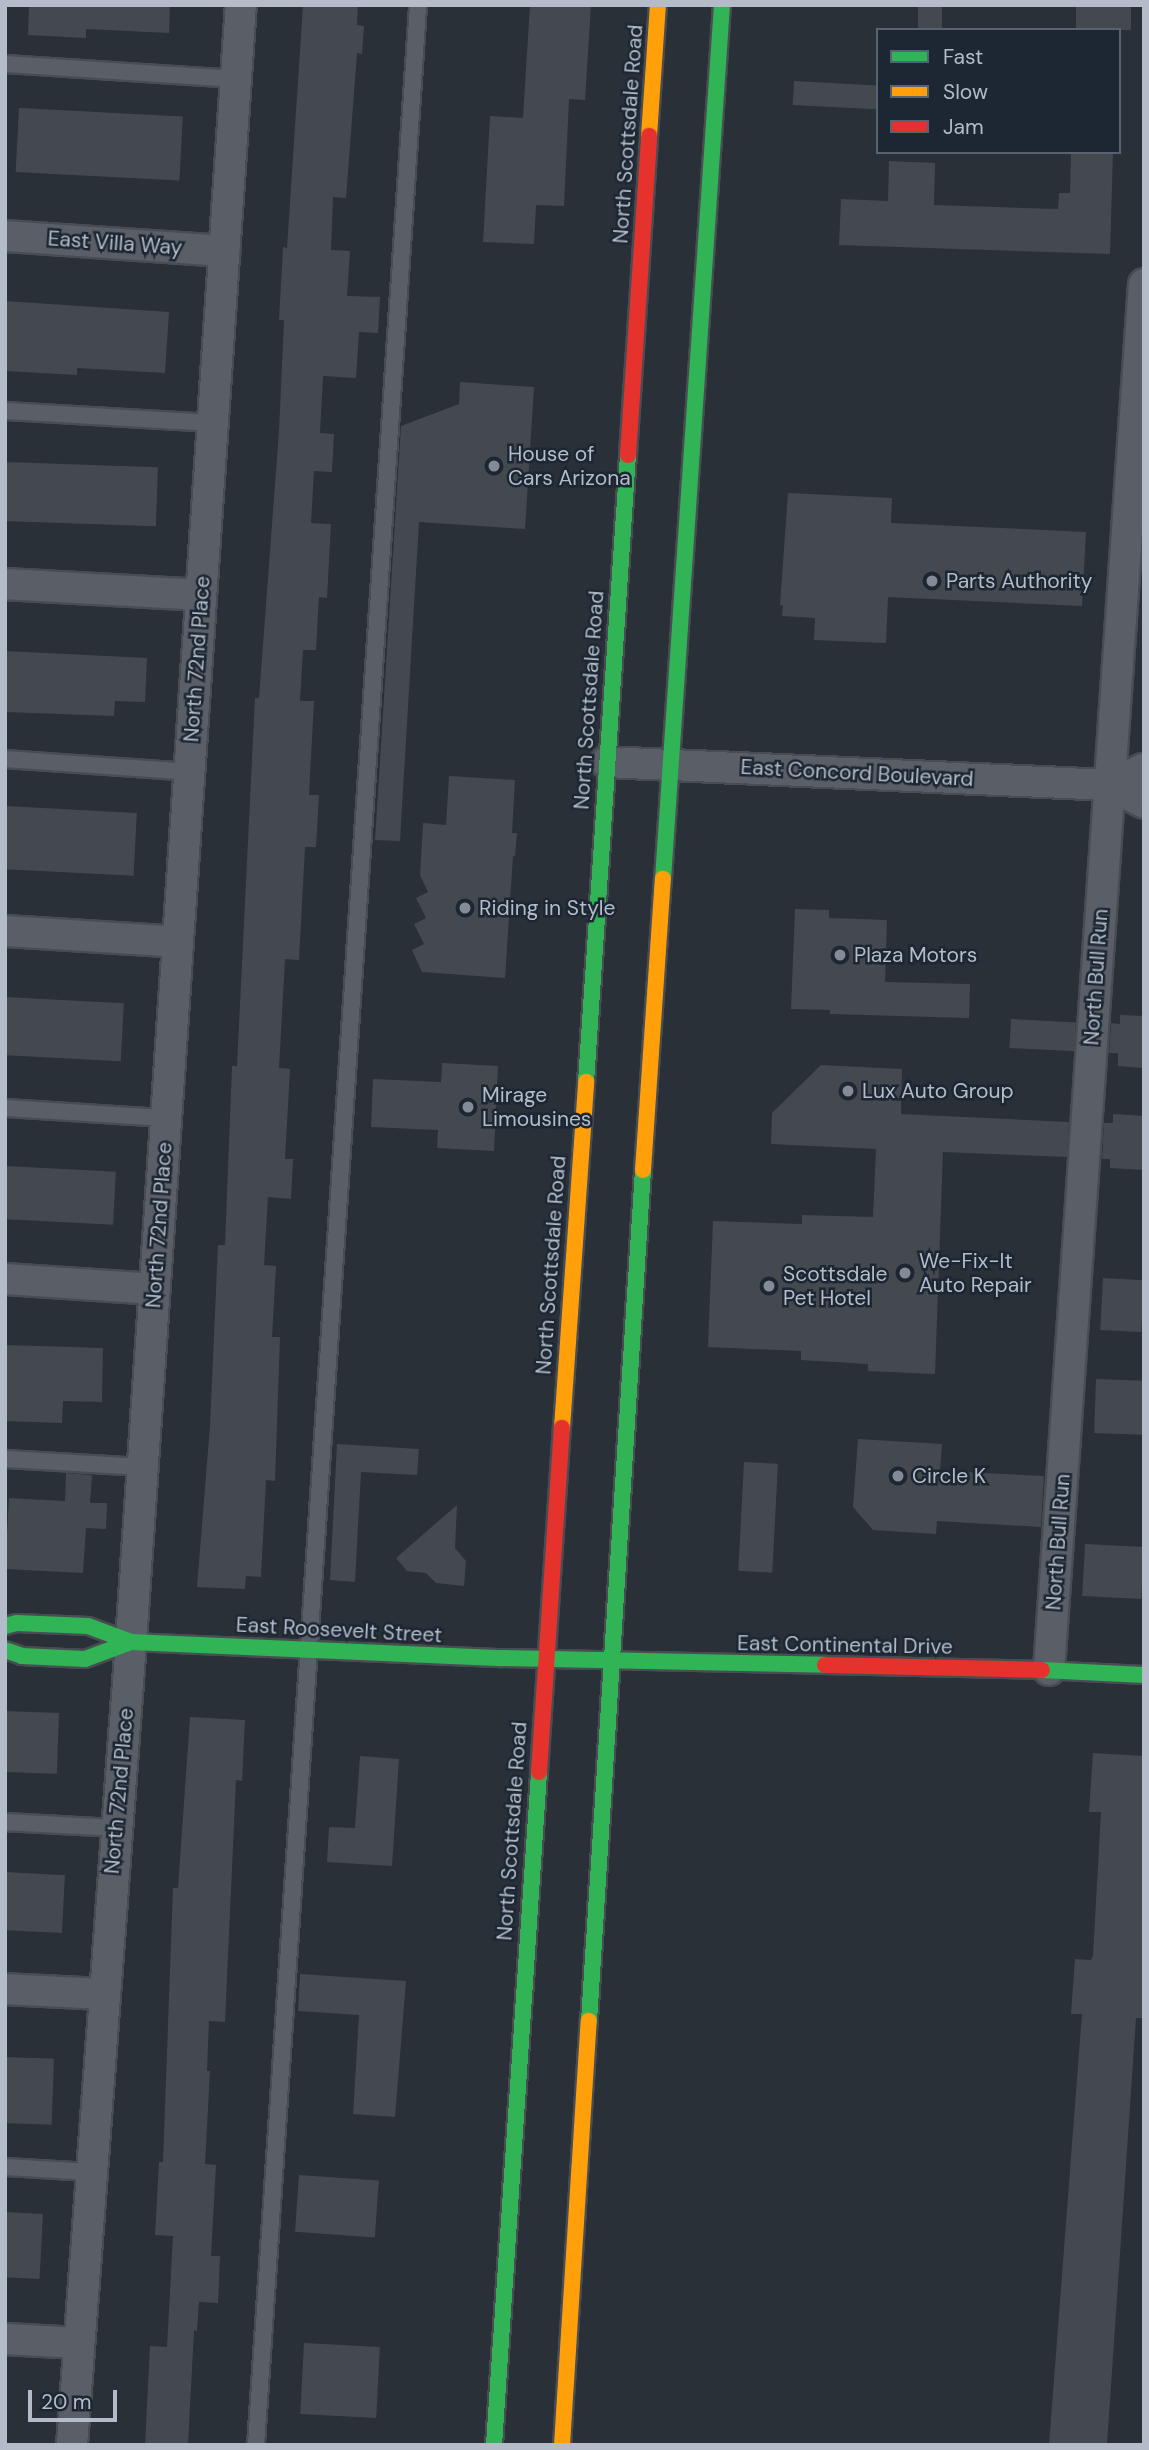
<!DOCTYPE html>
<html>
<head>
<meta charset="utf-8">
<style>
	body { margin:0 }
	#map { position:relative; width:1149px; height:2450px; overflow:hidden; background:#2a3038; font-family:"DM Sans",sans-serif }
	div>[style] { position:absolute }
	.building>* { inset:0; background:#444950; transform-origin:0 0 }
	.roads { filter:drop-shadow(2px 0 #484c53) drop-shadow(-2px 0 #484c53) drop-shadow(0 2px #484c53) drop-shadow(0 -2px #484c53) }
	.lane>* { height:16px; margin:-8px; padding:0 8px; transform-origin:8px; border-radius:8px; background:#5a5e66 }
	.street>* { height:30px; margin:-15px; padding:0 15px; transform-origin:15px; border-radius:15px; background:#5a5e66 }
	.fast>* { height:16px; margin:-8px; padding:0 8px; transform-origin:8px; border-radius:8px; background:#30b455 }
	.slow>* { height:16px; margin:-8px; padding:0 8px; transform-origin:8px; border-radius:8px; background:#ff9f0a }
	.jam>* { height:16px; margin:-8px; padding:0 8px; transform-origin:8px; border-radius:8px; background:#e5322d }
	.dots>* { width:19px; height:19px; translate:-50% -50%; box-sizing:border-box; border:4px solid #1d2633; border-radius:50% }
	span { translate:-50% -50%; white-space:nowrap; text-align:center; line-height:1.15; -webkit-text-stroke:5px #1d2633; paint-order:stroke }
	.street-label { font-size:21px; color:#b4bcc9 }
	.poi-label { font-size:21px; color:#b4bcc9 }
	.left { translate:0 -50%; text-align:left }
	.frame { position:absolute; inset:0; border:7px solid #b4bcc9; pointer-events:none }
	.legend { position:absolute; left:876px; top:28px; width:245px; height:126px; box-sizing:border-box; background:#1d2633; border:2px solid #59626f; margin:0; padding:9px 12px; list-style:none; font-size:21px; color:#b4bcc9 }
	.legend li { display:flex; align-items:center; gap:14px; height:35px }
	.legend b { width:35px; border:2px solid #59626f }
	.scale { position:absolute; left:28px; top:2390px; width:89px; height:32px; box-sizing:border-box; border:4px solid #b4bcc9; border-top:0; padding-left:9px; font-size:21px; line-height:24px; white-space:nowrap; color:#b4bcc9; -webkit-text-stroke:5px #1d2633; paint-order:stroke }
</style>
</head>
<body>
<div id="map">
	<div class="building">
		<i style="clip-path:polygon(29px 5px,170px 5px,169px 33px,86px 29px,86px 38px,28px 35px)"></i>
		<i style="clip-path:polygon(303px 5px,358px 5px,357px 25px,364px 26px,362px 54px,357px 53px,346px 198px,333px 197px,331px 250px,350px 251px,347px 296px,380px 297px,378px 333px,359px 332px,356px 378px,323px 376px,320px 433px,334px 434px,332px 472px,314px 471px,311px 523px,331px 524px,327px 598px,319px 597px,316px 650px,303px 650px,300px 701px,314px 701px,309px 795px,319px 795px,316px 847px,305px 847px,299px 960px,285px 959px,279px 1068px,290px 1069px,285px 1159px,293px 1159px,291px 1199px,268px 1197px,264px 1265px,276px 1266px,272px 1337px,280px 1337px,275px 1481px,266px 1480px,261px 1577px,246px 1576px,245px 1589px,197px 1587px,210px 1426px,218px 1245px,225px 1245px,232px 1066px,237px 1066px,255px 698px,259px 698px,279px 431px,284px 320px,279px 320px,283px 247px,287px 248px)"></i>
		<i style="clip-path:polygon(530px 5px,591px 5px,585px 100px,569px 99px,564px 206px,536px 205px,534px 244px,483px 242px,490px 116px,523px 118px)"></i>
		<i style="left:918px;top:5px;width:24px;height:25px"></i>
		<i style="left:1076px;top:5px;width:55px;height:25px"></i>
		<i style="left:794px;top:81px;width:84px;height:24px;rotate:3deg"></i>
		<i style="left:19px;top:108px;width:164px;height:64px;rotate:3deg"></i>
		<i style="clip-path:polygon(1071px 152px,1113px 152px,1110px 254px,839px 245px,841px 199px,888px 201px,889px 161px,935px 163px,934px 205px,1058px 209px,1059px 193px,1070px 193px)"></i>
		<i style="clip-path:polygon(5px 301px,169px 312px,165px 373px,77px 368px,77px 375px,5px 371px)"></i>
		<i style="clip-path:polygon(460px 382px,534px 387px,525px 529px,419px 522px,400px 841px,375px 840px,401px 426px,459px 404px)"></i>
		<i style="left:5px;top:462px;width:153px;height:59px;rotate:2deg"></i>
		<i style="clip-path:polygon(788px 493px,892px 498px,891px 523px,1086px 532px,1082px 606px,888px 597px,886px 643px,814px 640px,815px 618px,782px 616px,783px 606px,780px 605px)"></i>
		<i style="clip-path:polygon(5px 651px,147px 658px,145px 702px,115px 701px,114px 716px,5px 712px)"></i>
		<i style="clip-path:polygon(449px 776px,515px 780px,512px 833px,517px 833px,515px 856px,513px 856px,505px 978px,422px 972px,412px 950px,424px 944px,414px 924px,426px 918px,416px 898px,428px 892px,420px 875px,423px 823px,446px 825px)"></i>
		<i style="left:5px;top:806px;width:132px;height:63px;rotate:3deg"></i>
		<i style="clip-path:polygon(795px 909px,829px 910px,829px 918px,887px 920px,885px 982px,970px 984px,969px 1018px,830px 1014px,830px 1010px,791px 1009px)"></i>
		<i style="left:5px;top:997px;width:119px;height:58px;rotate:3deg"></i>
		<i style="clip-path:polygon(1120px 1015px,1144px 1016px,1144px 1068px,1118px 1066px,1118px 1053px,1109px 1053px,1111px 1023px,1120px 1024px)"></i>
		<i style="left:1011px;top:1019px;width:65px;height:29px;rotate:3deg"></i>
		<i style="clip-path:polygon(442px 1063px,498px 1066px,494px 1151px,437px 1148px,438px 1130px,371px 1127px,373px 1079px,441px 1082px)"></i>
		<i style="clip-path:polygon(821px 1065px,902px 1069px,901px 1114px,1069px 1122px,1067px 1157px,943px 1152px,935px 1374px,868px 1371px,868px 1364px,801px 1360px,801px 1351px,708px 1347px,713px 1221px,802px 1224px,802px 1215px,873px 1217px,876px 1149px,771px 1144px,772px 1113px)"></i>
		<i style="clip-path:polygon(1113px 1114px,1144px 1116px,1144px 1170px,1110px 1168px,1110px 1159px,1102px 1159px,1104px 1123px,1113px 1123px)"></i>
		<i style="left:5px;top:1166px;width:111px;height:53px;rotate:3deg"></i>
		<i style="left:1103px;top:1278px;width:41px;height:52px;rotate:3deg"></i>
		<i style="clip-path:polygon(5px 1345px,103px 1348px,102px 1402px,63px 1401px,62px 1423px,5px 1421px)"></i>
		<i style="left:1096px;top:1379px;width:48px;height:54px;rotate:2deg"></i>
		<i style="clip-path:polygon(858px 1439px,942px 1444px,940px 1471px,1044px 1476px,1041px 1527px,937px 1521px,936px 1534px,873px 1530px,853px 1507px)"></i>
		<i style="clip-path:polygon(337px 1444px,419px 1449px,417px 1475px,361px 1472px,355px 1582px,330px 1580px)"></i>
		<i style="left:744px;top:1462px;width:34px;height:109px;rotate:3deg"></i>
		<i style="clip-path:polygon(66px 1473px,92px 1475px,90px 1503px,107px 1503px,106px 1529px,86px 1528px,83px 1573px,5px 1569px,9px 1498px,65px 1501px)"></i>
		<i style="clip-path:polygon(457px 1505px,455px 1548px,466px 1561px,464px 1586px,436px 1583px,426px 1573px,407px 1571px,396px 1558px)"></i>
		<i style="left:1085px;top:1544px;width:59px;height:52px;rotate:3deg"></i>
		<i style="left:5px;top:1711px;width:54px;height:61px;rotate:2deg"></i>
		<i style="clip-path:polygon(190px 1717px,245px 1720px,242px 1781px,236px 1780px,225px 2022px,209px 2021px,207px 2071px,210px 2071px,205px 2164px,216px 2165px,211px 2256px,220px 2256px,218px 2303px,199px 2302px,197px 2331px,194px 2330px,188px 2445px,145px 2445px,150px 2346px,167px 2347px,173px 2236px,155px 2235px,159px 2162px,163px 2162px,173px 1888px,178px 1888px)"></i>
		<i style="clip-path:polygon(1093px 1753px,1144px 1756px,1144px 2018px,1136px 2018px,1107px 2445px,1049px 2445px,1082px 2014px,1071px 2014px,1075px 1959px,1091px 1960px,1093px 1955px,1101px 1812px,1089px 1812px)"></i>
		<i style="clip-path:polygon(360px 1756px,399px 1759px,392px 1866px,327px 1862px,329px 1827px,355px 1828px)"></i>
		<i style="left:5px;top:1872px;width:60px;height:58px;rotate:3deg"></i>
		<i style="clip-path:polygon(300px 1974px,406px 1981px,395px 2117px,353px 2114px,359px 2015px,298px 2011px)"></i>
		<i style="left:5px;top:2057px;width:49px;height:66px;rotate:2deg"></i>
		<i style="left:299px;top:2175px;width:80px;height:57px;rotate:4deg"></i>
		<i style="left:5px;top:2212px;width:38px;height:65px;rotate:3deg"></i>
		<i style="left:304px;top:2343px;width:76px;height:71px;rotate:3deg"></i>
	</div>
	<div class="roads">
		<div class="lane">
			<i style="left:5px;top:64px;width:231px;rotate:3.7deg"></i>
			<i style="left:5px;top:411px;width:208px;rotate:3.3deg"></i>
			<i style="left:5px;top:759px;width:184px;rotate:4deg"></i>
			<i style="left:5px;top:1108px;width:161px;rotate:3.6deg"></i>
			<i style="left:5px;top:1459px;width:138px;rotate:3.3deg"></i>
			<i style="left:5px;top:1822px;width:110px;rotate:3.1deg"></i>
			<i style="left:5px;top:2167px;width:85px;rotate:3.4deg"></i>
			<i style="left:256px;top:2445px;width:2445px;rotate:-86.2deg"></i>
		</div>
		<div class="street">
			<i style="left:5px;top:236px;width:220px;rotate:3.9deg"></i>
			<i style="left:5px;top:584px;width:196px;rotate:3.2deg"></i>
			<i style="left:606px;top:762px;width:504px;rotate:2.62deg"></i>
			<i style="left:1109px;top:785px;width:39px;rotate:27deg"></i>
			<i style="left:1109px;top:785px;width:38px;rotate:-25deg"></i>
			<i style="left:5px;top:931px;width:173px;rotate:3.6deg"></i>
			<i style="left:5px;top:1279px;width:150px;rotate:3.8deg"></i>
			<i style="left:1049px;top:1670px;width:1389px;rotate:-86.08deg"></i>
			<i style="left:5px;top:1989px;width:98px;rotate:2.9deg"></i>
			<i style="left:5px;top:2339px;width:73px;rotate:3.1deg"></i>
			<i style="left:72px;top:2445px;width:805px;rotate:-85.8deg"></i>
			<i style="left:131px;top:1642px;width:1641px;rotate:-86.16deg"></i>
		</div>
		<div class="fast">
			<i style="left:663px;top:879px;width:876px;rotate:-86.14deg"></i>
			<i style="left:586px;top:1082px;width:628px;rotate:-86.17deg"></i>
			<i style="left:5px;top:1626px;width:12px;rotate:-14deg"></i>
			<i style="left:17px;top:1623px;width:71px;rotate:2.4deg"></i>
			<i style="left:88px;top:1626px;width:46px;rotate:20.4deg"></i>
			<i style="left:131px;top:1642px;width:372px;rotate:2.5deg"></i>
			<i style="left:503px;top:1658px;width:322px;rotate:1.2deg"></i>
			<i style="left:5px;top:1650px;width:18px;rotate:19deg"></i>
			<i style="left:22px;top:1656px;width:63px;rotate:2.7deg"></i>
			<i style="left:85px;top:1659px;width:49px;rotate:-20.3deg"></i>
			<i style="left:1042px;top:1670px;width:102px;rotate:2.8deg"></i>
			<i style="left:589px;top:2021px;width:853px;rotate:-86.37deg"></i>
			<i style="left:494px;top:2445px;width:675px;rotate:-86.17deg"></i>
		</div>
		<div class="slow">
			<i style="left:649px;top:136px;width:131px;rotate:-86.1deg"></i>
			<i style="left:643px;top:1170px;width:292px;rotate:-86.1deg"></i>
			<i style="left:562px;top:1428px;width:347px;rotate:-86deg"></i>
			<i style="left:562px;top:2445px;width:425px;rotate:-86.4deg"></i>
		</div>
		<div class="jam">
			<i style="left:628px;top:455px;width:320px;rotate:-86.2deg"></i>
			<i style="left:825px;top:1665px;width:217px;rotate:1.3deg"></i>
			<i style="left:539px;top:1772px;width:345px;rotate:-86.2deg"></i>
		</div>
	</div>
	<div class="dots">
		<i style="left:494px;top:466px;background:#848b96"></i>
		<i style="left:932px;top:581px;background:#848b96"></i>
		<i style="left:465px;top:908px;background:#848b96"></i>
		<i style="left:840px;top:955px;background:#848b96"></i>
		<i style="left:848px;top:1091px;background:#848b96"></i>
		<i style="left:468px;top:1107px;background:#848b96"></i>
		<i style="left:905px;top:1273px;background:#848b96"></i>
		<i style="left:769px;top:1286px;background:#848b96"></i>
		<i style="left:898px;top:1476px;background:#848b96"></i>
	</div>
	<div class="street-label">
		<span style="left:628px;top:134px;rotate:-86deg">North Scottsdale Road</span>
		<span style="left:115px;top:243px;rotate:4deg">East Villa Way</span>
		<span style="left:197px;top:659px;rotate:-86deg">North 72nd Place</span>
		<span style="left:589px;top:700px;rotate:-86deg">North Scottsdale Road</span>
		<span style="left:857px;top:773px;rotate:3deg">East Concord Boulevard</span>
		<span style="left:1096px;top:977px;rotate:-86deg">North Bull Run</span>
		<span style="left:159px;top:1225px;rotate:-86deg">North 72nd Place</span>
		<span style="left:551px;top:1265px;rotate:-86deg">North Scottsdale Road</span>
		<span style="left:1058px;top:1542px;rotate:-86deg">North Bull Run</span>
		<span style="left:339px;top:1630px;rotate:3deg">East Roosevelt Street</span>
		<span style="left:845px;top:1645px;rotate:1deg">East Continental Drive</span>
		<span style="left:119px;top:1791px;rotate:-85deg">North 72nd Place</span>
		<span style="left:512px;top:1831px;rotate:-86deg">North Scottsdale Road</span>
	</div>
	<div class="poi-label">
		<span class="left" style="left:508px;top:466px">House of<br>Cars Arizona</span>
		<span class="left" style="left:946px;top:581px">Parts Authority</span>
		<span class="left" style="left:479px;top:908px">Riding in Style</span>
		<span class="left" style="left:854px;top:955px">Plaza Motors</span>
		<span class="left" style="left:862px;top:1091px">Lux Auto Group</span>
		<span class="left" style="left:482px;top:1107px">Mirage<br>Limousines</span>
		<span class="left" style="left:919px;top:1273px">We-Fix-It<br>Auto Repair</span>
		<span class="left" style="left:783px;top:1286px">Scottsdale<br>Pet Hotel</span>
		<span class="left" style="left:912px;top:1476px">Circle K</span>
	</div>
	<div class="frame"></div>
	<ul class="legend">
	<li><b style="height:9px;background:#30b455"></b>Fast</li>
	<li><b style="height:9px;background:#ff9f0a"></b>Slow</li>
	<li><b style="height:9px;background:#e5322d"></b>Jam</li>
	</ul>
	<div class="scale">20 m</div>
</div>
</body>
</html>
